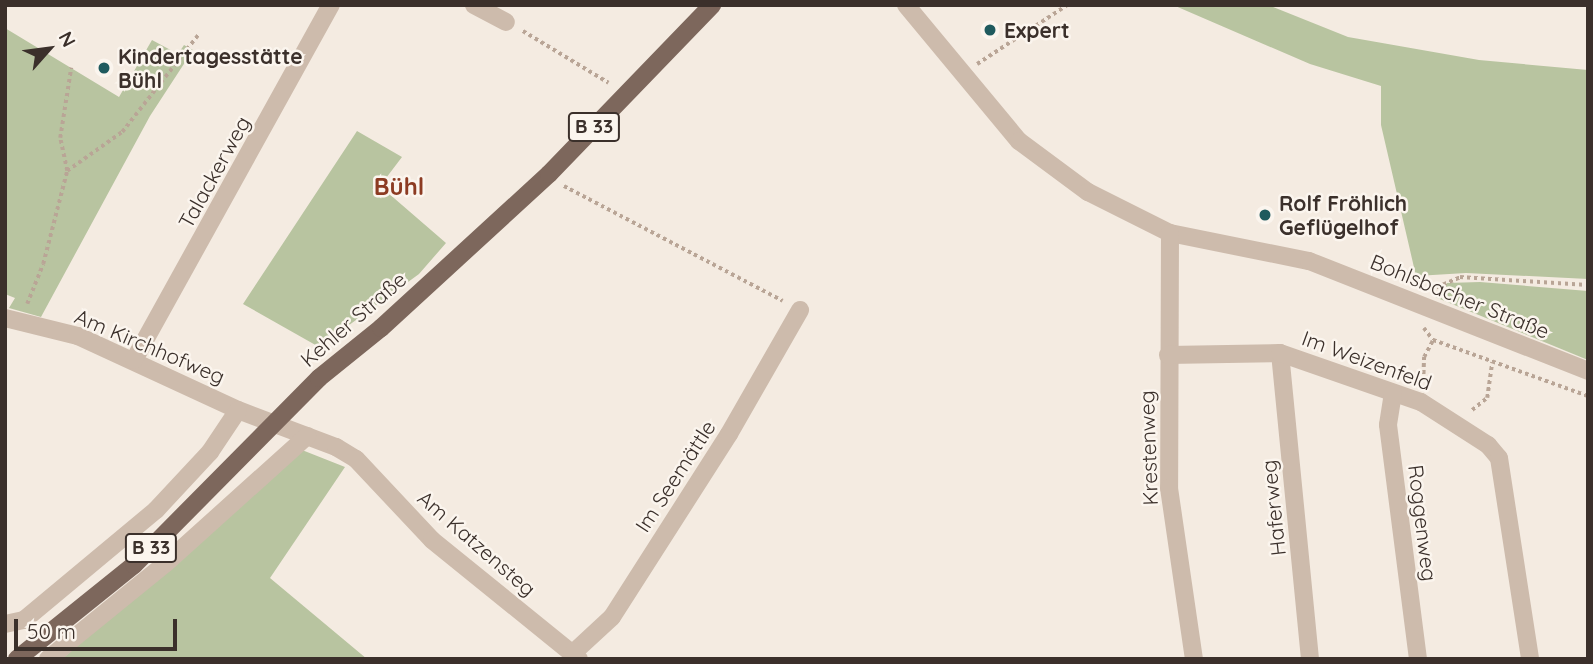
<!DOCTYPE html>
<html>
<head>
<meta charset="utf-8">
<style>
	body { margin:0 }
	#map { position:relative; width:1593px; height:664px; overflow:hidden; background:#f4ebe1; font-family:Quicksand,sans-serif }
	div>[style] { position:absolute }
	.green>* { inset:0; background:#b8c4a0 }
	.path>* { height:3.5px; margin-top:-1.75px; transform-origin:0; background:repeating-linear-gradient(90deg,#b9a596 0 3.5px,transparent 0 7px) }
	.minor>* { height:18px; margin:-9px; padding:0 9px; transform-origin:9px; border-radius:9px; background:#cdbbac }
	.major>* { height:18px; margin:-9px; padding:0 9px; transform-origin:9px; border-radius:9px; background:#7d675c }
	.dots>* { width:19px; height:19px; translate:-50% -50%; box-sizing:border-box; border:4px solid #fbf5ee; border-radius:50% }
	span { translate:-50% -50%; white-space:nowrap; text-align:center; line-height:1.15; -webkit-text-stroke:5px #fbf5ee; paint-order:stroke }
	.shield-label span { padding:2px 5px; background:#fbf5ee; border:2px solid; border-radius:5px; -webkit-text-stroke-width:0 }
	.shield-label { font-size:19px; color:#3b302b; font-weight:700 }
	.poi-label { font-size:21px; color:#3b302b; font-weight:700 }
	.left { translate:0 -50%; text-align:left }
	.street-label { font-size:21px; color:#3b302b }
	.quarter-label { font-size:24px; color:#8c3b22; font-weight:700 }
	.frame { position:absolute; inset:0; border:7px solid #3b302b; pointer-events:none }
	.north { position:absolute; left:14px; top:14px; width:70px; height:70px; -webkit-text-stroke:5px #fbf5ee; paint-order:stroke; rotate:62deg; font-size:19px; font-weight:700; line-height:28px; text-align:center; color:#3b302b }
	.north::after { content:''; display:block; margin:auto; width:24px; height:32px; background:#3b302b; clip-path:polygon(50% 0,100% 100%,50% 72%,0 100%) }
	.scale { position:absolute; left:14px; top:619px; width:163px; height:32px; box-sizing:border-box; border:4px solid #3b302b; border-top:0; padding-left:9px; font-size:21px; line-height:24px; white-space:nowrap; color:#3b302b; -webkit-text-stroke:5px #fbf5ee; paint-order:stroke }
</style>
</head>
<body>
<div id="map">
	<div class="green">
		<i style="clip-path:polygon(1173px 5px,1268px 5px,1348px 37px,1479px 60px,1588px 70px,1588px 279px,1466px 273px,1416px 276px,1381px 125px,1381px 86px,1310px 64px)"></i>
		<i style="clip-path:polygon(5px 28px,119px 97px,152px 40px,178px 54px,184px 45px,193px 50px,150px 116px,41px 317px,9px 308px,15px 298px,5px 294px)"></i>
		<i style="clip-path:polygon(357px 131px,402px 157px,380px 186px,446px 243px,419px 274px,319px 347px,243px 304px)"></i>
		<i style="clip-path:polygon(1480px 282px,1588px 291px,1588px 360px,1435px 297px,1447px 283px)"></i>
		<i style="clip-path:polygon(302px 450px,345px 467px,270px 578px,367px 659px,62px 659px)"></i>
	</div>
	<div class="path">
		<i style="left:523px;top:31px;width:100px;rotate:31.2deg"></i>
		<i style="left:977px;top:64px;width:108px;rotate:-33.2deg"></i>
		<i style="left:67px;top:171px;width:34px;rotate:-102deg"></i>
		<i style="left:60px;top:138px;width:71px;rotate:-81.1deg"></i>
		<i style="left:564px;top:186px;width:247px;rotate:27.7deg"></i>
		<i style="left:1430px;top:290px;width:33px;rotate:-23deg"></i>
		<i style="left:1460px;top:277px;width:128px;rotate:3.6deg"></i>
		<i style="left:27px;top:304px;width:43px;rotate:-68.2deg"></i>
		<i style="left:43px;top:264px;width:96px;rotate:-75.5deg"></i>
		<i style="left:67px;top:171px;width:67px;rotate:-35.3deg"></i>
		<i style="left:122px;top:132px;width:123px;rotate:-51.9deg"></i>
		<i style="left:1424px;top:328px;width:15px;rotate:53deg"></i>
		<i style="left:1433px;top:340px;width:165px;rotate:19.9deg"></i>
		<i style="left:1423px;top:381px;width:24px;rotate:-88deg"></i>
		<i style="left:1424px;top:357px;width:19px;rotate:-62deg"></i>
		<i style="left:1472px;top:410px;width:19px;rotate:-39deg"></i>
		<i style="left:1487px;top:398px;width:36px;rotate:-82deg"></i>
	</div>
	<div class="minor">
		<i style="left:474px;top:5px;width:36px;rotate:28deg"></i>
		<i style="left:906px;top:5px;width:177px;rotate:50.3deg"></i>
		<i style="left:1019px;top:141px;width:86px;rotate:36.5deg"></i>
		<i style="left:1088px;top:192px;width:92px;rotate:26.6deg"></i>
		<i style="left:1170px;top:233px;width:142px;rotate:11.4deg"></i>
		<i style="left:1309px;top:261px;width:300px;rotate:21.5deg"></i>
		<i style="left:1170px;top:233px;width:255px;rotate:90.2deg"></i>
		<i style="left:1169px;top:488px;width:173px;rotate:81.7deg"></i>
		<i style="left:5px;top:318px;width:75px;rotate:13.9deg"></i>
		<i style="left:78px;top:336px;width:176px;rotate:24.8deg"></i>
		<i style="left:238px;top:410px;width:105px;rotate:20.7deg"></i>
		<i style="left:336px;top:447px;width:23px;rotate:31deg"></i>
		<i style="left:356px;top:459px;width:111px;rotate:46.8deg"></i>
		<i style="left:432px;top:540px;width:189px;rotate:39deg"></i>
		<i style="left:1280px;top:353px;width:307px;rotate:84.4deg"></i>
		<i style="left:1168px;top:355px;width:112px;rotate:-1deg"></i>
		<i style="left:1280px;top:353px;width:149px;rotate:19.2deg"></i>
		<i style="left:1421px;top:402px;width:80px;rotate:32.7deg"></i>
		<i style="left:1488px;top:445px;width:17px;rotate:50deg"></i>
		<i style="left:1499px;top:458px;width:203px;rotate:81.2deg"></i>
		<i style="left:134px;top:360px;width:406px;rotate:-61deg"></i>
		<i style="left:1393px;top:393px;width:32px;rotate:99deg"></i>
		<i style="left:1388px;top:425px;width:236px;rotate:82.7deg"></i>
		<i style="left:5px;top:624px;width:19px;rotate:-12deg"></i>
		<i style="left:24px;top:620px;width:172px;rotate:-39.8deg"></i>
		<i style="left:156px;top:510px;width:79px;rotate:-47deg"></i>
		<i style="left:210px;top:452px;width:50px;rotate:-56.3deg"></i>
		<i style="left:572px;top:654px;width:54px;rotate:-42.8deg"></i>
		<i style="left:612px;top:617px;width:217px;rotate:-57.4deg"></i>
		<i style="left:729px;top:434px;width:143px;rotate:-60.2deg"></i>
		<i style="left:48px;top:659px;width:152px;rotate:-39.1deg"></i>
		<i style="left:166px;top:563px;width:190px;rotate:-42deg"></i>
	</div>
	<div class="major">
		<i style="left:17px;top:659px;width:150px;rotate:-38.8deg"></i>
		<i style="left:134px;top:565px;width:263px;rotate:-45.3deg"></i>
		<i style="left:319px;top:378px;width:80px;rotate:-38.9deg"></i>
		<i style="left:381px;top:328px;width:228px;rotate:-42.5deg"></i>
		<i style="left:549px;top:174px;width:235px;rotate:-46deg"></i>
	</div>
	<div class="dots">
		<i style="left:990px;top:30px;background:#1f5a5e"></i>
		<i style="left:104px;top:68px;background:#1f5a5e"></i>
		<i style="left:1265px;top:215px;background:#1f5a5e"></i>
	</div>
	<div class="shield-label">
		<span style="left:594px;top:127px">B 33</span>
		<span style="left:151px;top:548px">B 33</span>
	</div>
	<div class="poi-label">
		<span class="left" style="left:1004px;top:30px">Expert</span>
		<span class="left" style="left:118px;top:68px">Kindertagesstätte<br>Bühl</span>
		<span class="left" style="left:1279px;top:215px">Rolf Fröhlich<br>Geflügelhof</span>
	</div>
	<div class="street-label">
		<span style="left:214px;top:172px;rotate:-61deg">Talackerweg</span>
		<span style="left:1460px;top:296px;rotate:22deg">Bohlsbacher Straße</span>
		<span style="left:353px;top:319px;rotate:-41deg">Kehler Straße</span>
		<span style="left:150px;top:346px;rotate:23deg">Am Kirchhofweg</span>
		<span style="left:1367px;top:360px;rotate:20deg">Im Weizenfeld</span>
		<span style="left:1148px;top:448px;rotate:-92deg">Krestenweg</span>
		<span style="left:675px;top:476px;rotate:-57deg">Im Seemättle</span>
		<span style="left:1273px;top:508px;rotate:-96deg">Haferweg</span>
		<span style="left:1423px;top:523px;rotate:83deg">Roggenweg</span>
		<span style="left:477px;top:543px;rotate:41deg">Am Katzensteg</span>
	</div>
	<div class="quarter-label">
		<span style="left:399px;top:187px">Bühl</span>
	</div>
	<div class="frame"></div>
	<div class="north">N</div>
	<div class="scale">50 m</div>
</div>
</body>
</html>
